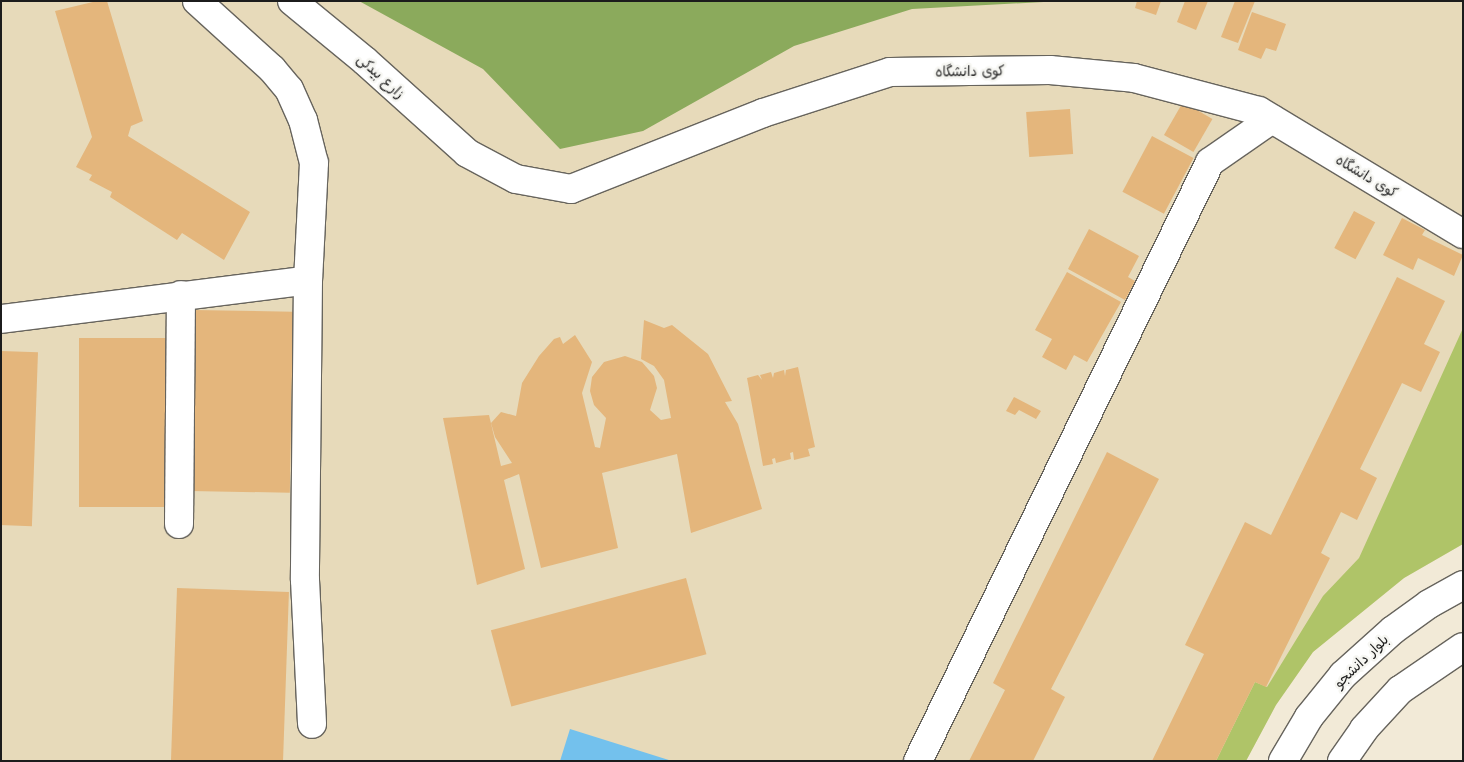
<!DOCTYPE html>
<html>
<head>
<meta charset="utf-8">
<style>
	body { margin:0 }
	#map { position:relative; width:1464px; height:762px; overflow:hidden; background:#f2ead7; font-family:"Playpen Sans","Playpen Sans Arabic",sans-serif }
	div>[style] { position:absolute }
	.built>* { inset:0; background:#e7daba }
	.green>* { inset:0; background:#afc468 }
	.forest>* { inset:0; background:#8baa5c }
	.water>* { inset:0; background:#73c1ed }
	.building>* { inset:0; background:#e4b67c; transform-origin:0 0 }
	.roads { filter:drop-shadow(1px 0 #67645d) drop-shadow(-1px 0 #67645d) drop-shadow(0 1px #67645d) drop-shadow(0 -1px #67645d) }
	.minor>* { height:28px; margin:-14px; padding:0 14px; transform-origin:14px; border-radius:14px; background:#fff }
	.major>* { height:28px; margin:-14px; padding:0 14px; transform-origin:14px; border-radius:14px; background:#fff }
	span { translate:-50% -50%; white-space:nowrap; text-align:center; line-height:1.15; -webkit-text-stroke:5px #f6f6f2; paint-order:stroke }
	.street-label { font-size:14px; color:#1c1c1c }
	.frame { position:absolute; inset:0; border:2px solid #1c1c1c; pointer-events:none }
</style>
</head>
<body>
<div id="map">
	<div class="built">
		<i style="clip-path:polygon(1px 1px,1463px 1px,1463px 544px,1404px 578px,1313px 652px,1276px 705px,1246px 761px,1px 761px)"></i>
	</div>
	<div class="green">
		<i style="clip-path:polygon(1463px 328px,1463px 544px,1404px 578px,1313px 652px,1276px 705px,1246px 761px,1216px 761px,1255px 682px,1267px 687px,1323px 596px,1359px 558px)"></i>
	</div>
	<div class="forest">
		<i style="clip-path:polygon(359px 1px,1062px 1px,912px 9px,794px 46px,643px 131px,560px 149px,483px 69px)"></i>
	</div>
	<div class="water">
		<i style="clip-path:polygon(570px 729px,672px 761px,560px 761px)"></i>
	</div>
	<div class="building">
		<i style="clip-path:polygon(97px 1px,107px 1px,143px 121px,131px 126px,128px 136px,250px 212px,224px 260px,182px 233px,177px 240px,110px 197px,112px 192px,89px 180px,92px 175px,76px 167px,92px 137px,55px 11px)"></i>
		<i style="clip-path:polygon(1137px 1px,1161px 1px,1156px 15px,1135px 8px)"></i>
		<i style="clip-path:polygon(1185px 1px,1208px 1px,1196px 30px,1177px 22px)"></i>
		<i style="clip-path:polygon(1235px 1px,1255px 1px,1238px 43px,1221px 37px)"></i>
		<i style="clip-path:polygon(1252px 12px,1286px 24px,1276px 51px,1266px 48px,1261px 59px,1238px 50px)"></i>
		<i style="left:1183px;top:102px;width:34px;height:38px;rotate:30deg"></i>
		<i style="left:1070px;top:109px;width:45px;height:44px;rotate:86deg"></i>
		<i style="left:1152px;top:136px;width:47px;height:63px;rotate:28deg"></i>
		<i style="left:1354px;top:211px;width:24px;height:42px;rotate:28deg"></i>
		<i style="clip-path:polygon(1402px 218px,1425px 230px,1422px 235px,1463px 255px,1454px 276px,1418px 258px,1413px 270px,1383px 255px)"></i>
		<i style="clip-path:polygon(1089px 229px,1139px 256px,1128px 277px,1135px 281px,1125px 300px,1068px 269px)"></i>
		<i style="clip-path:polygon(1067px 272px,1121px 302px,1087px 362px,1074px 355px,1066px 370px,1042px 357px,1052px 339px,1035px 330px)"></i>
		<i style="clip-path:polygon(1397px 277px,1445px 301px,1424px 344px,1440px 352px,1421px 392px,1402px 383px,1360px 469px,1377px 478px,1357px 520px,1341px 512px,1321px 553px,1330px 558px,1266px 687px,1255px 682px,1216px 761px,1152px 761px,1204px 654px,1185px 645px,1245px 522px,1271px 535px)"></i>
		<i style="left:193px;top:310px;width:100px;height:181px;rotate:1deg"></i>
		<i style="clip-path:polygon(644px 320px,664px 328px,672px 325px,708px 354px,732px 401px,725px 402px,738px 424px,762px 509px,691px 533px,677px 454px,602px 473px,618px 548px,541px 568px,519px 474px,504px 480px,525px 569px,477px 585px,443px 418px,489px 415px,501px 466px,512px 463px,495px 437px,491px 423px,501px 412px,516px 416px,522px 383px,539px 356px,554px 339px,560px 337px,563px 344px,575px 335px,592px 362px,582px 393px,595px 447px,600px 448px,606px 418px,594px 405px,590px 391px,592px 377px,604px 362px,625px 356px,642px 362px,654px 376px,657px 388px,650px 410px,661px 420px,671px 418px,664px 380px,654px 366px,641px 359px)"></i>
		<i style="left:79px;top:338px;width:87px;height:169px"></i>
		<i style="left:1px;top:351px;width:37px;height:174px;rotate:2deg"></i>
		<i style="clip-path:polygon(798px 367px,815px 447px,808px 449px,810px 456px,794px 460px,793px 452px,790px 453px,791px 459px,776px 463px,775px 458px,772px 459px,773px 464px,763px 466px,747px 378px,758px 375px,762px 380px,760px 375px,771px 372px,773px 378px,774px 373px,784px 370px,785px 376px,786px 370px)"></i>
		<i style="clip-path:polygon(1014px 397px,1041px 411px,1036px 419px,1019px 410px,1015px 415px,1006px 411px)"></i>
		<i style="clip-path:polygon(1107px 452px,1159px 479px,1051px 689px,1065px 697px,1033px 761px,969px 761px,1005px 690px,993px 683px)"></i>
		<i style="left:686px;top:578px;width:79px;height:202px;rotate:75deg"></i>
		<i style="left:177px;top:588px;width:112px;height:173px;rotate:2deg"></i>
	</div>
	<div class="roads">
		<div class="minor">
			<i style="left:197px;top:1px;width:101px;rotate:42.2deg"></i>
			<i style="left:272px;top:69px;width:26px;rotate:50deg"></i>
			<i style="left:289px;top:89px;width:34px;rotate:66deg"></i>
			<i style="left:303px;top:120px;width:44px;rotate:75.7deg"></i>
			<i style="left:314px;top:163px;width:117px;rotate:92.9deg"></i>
			<i style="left:292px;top:1px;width:94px;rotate:39.4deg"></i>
			<i style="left:365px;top:61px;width:137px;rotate:42deg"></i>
			<i style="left:467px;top:153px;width:55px;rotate:28deg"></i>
			<i style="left:516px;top:179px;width:56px;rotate:10.3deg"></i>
			<i style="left:571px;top:189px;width:206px;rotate:-21.6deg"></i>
			<i style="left:763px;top:113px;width:133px;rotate:-17.9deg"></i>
			<i style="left:890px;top:72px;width:160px;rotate:-0.7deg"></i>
			<i style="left:1050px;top:70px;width:84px;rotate:5.4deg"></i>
			<i style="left:1134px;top:78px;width:129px;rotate:14.8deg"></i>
			<i style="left:1259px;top:111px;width:238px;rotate:31.1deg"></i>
			<i style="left:1px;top:319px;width:309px;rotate:-7.2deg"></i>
			<i style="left:308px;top:280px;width:300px;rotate:90.6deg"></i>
			<i style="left:305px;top:580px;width:144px;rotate:87.2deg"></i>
			<i style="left:179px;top:524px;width:229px;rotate:-89.5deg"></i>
			<i style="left:918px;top:761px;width:666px;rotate:-64.01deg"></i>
			<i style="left:1210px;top:162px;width:75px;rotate:-34.7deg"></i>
		</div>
		<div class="major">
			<i style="left:1283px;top:761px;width:51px;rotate:-59.4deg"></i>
			<i style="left:1309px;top:717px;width:54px;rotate:-51deg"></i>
			<i style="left:1343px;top:675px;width:67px;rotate:-42deg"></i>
			<i style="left:1393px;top:630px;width:44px;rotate:-35.8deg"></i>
			<i style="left:1429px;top:604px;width:39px;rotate:-29deg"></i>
			<i style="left:1342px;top:761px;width:39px;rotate:-55deg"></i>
			<i style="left:1364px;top:729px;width:53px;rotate:-47.3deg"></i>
			<i style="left:1400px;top:690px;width:76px;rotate:-34.3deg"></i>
		</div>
	</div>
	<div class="street-label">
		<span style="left:970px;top:71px;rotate:-1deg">کوی دانشگاه</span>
		<span style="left:381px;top:76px;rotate:42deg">زارع بیدکی</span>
		<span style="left:1367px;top:176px;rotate:31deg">کوی دانشگاه</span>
		<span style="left:1361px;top:661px;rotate:-44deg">بلوار دانشجو</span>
	</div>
	<div class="frame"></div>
</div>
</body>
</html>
